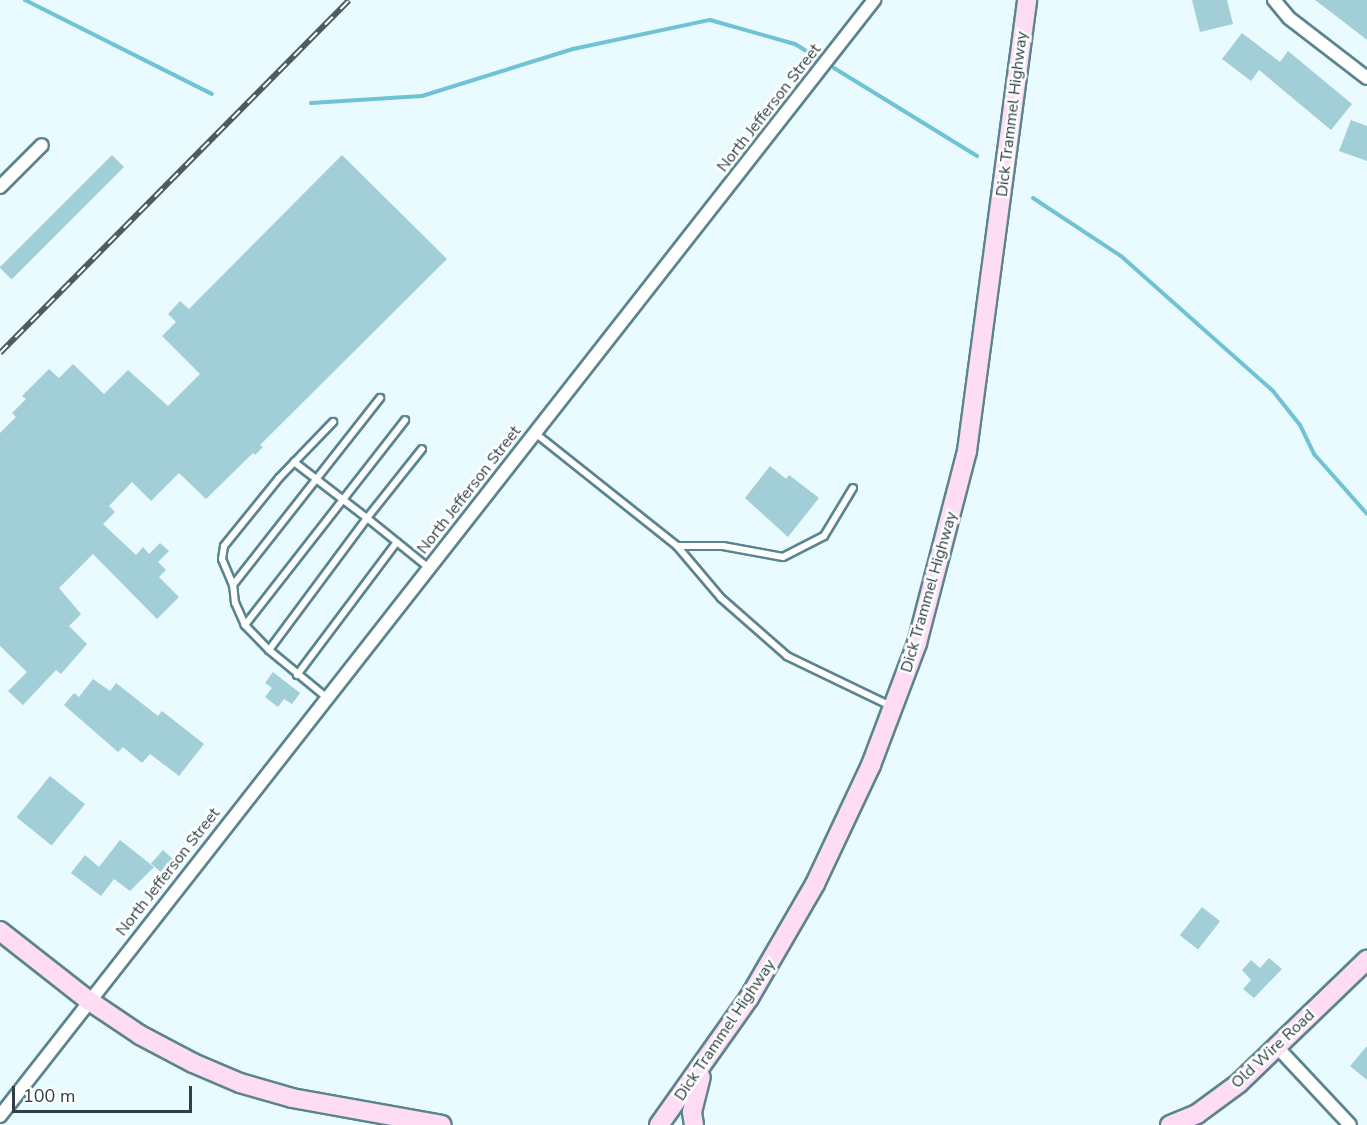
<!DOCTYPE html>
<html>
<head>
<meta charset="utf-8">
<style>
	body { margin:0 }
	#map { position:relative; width:1367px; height:1125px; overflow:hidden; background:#e9fbff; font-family:"Nunito Sans",sans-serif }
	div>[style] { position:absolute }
	.stream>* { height:4px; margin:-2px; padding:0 2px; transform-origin:2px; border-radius:2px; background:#6fc3d4 }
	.building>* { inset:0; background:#a1ced7; transform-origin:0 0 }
	.roads { filter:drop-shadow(2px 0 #5b858e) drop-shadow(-2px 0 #5b858e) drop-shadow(0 2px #5b858e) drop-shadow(0 -2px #5b858e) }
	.lane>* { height:6px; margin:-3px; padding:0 3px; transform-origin:3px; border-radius:3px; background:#fff }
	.street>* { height:12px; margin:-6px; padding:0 6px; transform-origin:6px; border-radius:6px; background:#fff }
	.secondary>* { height:18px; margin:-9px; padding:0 9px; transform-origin:9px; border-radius:9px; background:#fddcf4 }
	.rail>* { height:6px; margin-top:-3px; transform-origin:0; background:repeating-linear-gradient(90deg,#fff 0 11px,#4b5d61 0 22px); box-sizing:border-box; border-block:2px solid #4b5d61 }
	span { translate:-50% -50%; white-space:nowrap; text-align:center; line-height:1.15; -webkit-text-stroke:5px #fff; paint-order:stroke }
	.street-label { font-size:16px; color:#2e4044 }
	.scale { position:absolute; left:12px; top:1086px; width:180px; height:27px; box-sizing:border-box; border:3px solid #2e4044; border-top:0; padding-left:8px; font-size:18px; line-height:21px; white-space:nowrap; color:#2e4044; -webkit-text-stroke:4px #fff; paint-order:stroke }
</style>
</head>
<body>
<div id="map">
	<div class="stream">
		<i style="left:25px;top:0;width:209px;rotate:26.7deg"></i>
		<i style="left:834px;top:68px;width:168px;rotate:31.6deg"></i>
		<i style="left:311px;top:103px;width:111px;rotate:-3.6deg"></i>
		<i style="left:422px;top:96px;width:158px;rotate:-17.3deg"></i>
		<i style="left:573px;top:49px;width:140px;rotate:-12deg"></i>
		<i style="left:710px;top:20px;width:88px;rotate:15.8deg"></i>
		<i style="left:795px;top:44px;width:26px;rotate:32deg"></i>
		<i style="left:1033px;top:198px;width:105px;rotate:33.4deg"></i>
		<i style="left:1121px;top:256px;width:203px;rotate:41.6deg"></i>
		<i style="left:1273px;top:391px;width:43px;rotate:51.5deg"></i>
		<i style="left:1300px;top:425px;width:32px;rotate:64deg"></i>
		<i style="left:1314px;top:454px;width:80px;rotate:48.5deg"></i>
	</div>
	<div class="building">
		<i style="clip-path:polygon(1192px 0,1227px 0,1233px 24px,1200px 32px)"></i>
		<i style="clip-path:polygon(1315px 0,1367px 0,1367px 40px,1340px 19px)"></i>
		<i style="clip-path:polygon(1242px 33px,1280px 62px,1288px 51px,1352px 104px,1331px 130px,1259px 70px,1251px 81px,1222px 59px)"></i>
		<i style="clip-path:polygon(1351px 120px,1367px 126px,1367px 161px,1339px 151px)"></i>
		<i style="left:112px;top:155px;width:17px;height:159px;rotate:45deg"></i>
		<i style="clip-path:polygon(342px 155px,447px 259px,260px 445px,263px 447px,255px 455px,253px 453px,206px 499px,179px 473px,151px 501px,132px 482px,109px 506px,115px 512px,103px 524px,136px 555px,143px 547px,149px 554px,160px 543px,169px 551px,158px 562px,166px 570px,159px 577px,179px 597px,157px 619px,93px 554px,59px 588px,81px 614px,69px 626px,87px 644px,61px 674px,56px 670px,23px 705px,8px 691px,27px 672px,0 646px,0 433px,16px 417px,12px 413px,26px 399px,22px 396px,49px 369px,59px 378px,73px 364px,104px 394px,128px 370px,168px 406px,200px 374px,162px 336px,176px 322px,168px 314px,180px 301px,189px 309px)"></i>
		<i style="clip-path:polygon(770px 466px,786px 479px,789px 475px,819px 498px,788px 537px,745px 498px)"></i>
		<i style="clip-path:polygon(273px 672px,300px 693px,292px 704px,284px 699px,278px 707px,265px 697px,272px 688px,265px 683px)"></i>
		<i style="clip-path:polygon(93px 679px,110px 691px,116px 683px,158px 716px,162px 711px,204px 744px,179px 776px,150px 754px,142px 763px,123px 747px,118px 752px,64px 705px,74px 693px,79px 697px)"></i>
		<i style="left:50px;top:776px;width:45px;height:53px;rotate:39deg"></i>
		<i style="clip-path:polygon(120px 840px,154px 867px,130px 891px,114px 879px,101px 896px,71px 873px,85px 855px,99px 867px)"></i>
		<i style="left:163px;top:850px;width:13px;height:18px;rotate:42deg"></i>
		<i style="left:1202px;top:907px;width:23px;height:36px;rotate:38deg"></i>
		<i style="clip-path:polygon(1269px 958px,1282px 969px,1254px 998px,1243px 989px,1251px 980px,1242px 970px,1251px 960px,1260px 968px)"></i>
		<i style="clip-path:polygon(1367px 1046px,1367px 1080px,1350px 1066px)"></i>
	</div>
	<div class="roads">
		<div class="lane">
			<i style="left:535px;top:433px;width:181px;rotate:38.5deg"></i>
			<i style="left:677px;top:546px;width:46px"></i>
			<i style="left:723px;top:546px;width:61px;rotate:10.4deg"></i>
			<i style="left:783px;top:557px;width:46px;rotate:-27.1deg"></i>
			<i style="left:824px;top:536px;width:56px;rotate:-58.9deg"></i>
			<i style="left:294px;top:462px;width:92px;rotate:37.5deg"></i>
			<i style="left:367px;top:518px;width:88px;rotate:-51.4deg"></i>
			<i style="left:677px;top:546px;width:68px;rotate:49.8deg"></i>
			<i style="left:721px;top:598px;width:88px;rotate:41.3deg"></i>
			<i style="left:787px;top:656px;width:115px;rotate:25.7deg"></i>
			<i style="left:233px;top:585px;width:238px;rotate:-51.8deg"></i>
			<i style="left:245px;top:625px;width:260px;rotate:-52deg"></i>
			<i style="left:269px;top:650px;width:35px;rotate:-134deg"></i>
			<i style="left:245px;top:625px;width:24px;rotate:-114deg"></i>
			<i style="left:235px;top:603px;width:18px;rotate:-96deg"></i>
			<i style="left:233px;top:585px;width:28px;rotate:-113deg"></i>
			<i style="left:222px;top:559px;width:13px;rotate:-81deg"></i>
			<i style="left:224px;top:546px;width:87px;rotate:-51deg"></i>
			<i style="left:279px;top:478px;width:78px;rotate:-46deg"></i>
			<i style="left:297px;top:675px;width:166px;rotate:-53.1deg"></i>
			<i style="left:326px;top:697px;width:74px;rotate:-140.5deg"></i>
			<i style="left:269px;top:650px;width:164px;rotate:-53.4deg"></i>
			<i style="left:367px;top:518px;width:80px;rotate:38.9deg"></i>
		</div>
		<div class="street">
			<i style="left:1274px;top:0;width:23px;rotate:50deg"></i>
			<i style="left:1289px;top:18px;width:98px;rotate:37.6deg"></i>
			<i style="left:0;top:187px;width:59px;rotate:-45deg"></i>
			<i style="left:1278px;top:1048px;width:105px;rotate:46.9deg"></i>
			<i style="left:0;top:1116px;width:1418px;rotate:-51.93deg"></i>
		</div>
		<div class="secondary">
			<i style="left:0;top:931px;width:112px;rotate:38.1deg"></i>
			<i style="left:88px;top:1000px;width:63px;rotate:33.9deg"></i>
			<i style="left:140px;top:1035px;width:60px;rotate:27.8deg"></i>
			<i style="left:193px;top:1063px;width:51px;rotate:23.1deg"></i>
			<i style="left:240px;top:1083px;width:54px;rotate:16.1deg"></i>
			<i style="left:292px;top:1098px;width:152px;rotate:10.2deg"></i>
			<i style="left:659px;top:1125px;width:156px;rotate:-54.7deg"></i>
			<i style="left:749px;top:998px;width:132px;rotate:-59.9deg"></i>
			<i style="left:815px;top:884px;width:132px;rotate:-64.8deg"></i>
			<i style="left:871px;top:765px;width:130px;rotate:-69.3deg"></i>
			<i style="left:917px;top:643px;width:198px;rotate:-75.4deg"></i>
			<i style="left:967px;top:451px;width:455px;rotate:-82.4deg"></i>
			<i style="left:694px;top:1125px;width:13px;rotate:-99deg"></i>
			<i style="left:692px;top:1112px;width:36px;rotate:-76deg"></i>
			<i style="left:1170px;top:1125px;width:29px;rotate:-22deg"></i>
			<i style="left:1197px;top:1114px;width:52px;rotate:-36.4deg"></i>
			<i style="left:1239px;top:1083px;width:178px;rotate:-43.9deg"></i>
		</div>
	</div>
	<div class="rail">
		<i style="left:0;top:353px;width:496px;rotate:-45.3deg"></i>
	</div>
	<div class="street-label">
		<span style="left:769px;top:108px;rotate:-52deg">North Jefferson Street</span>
		<span style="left:1012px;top:114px;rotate:-83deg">Dick Trammel Highway</span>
		<span style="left:469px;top:490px;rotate:-52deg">North Jefferson Street</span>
		<span style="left:929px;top:592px;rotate:-74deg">Dick Trammel Highway</span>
		<span style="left:168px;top:872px;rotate:-52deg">North Jefferson Street</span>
		<span style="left:725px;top:1030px;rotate:-56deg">Dick Trammel Highway</span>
		<span style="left:1273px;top:1049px;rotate:-43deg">Old Wire Road</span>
	</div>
	<div class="scale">100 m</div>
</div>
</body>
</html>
